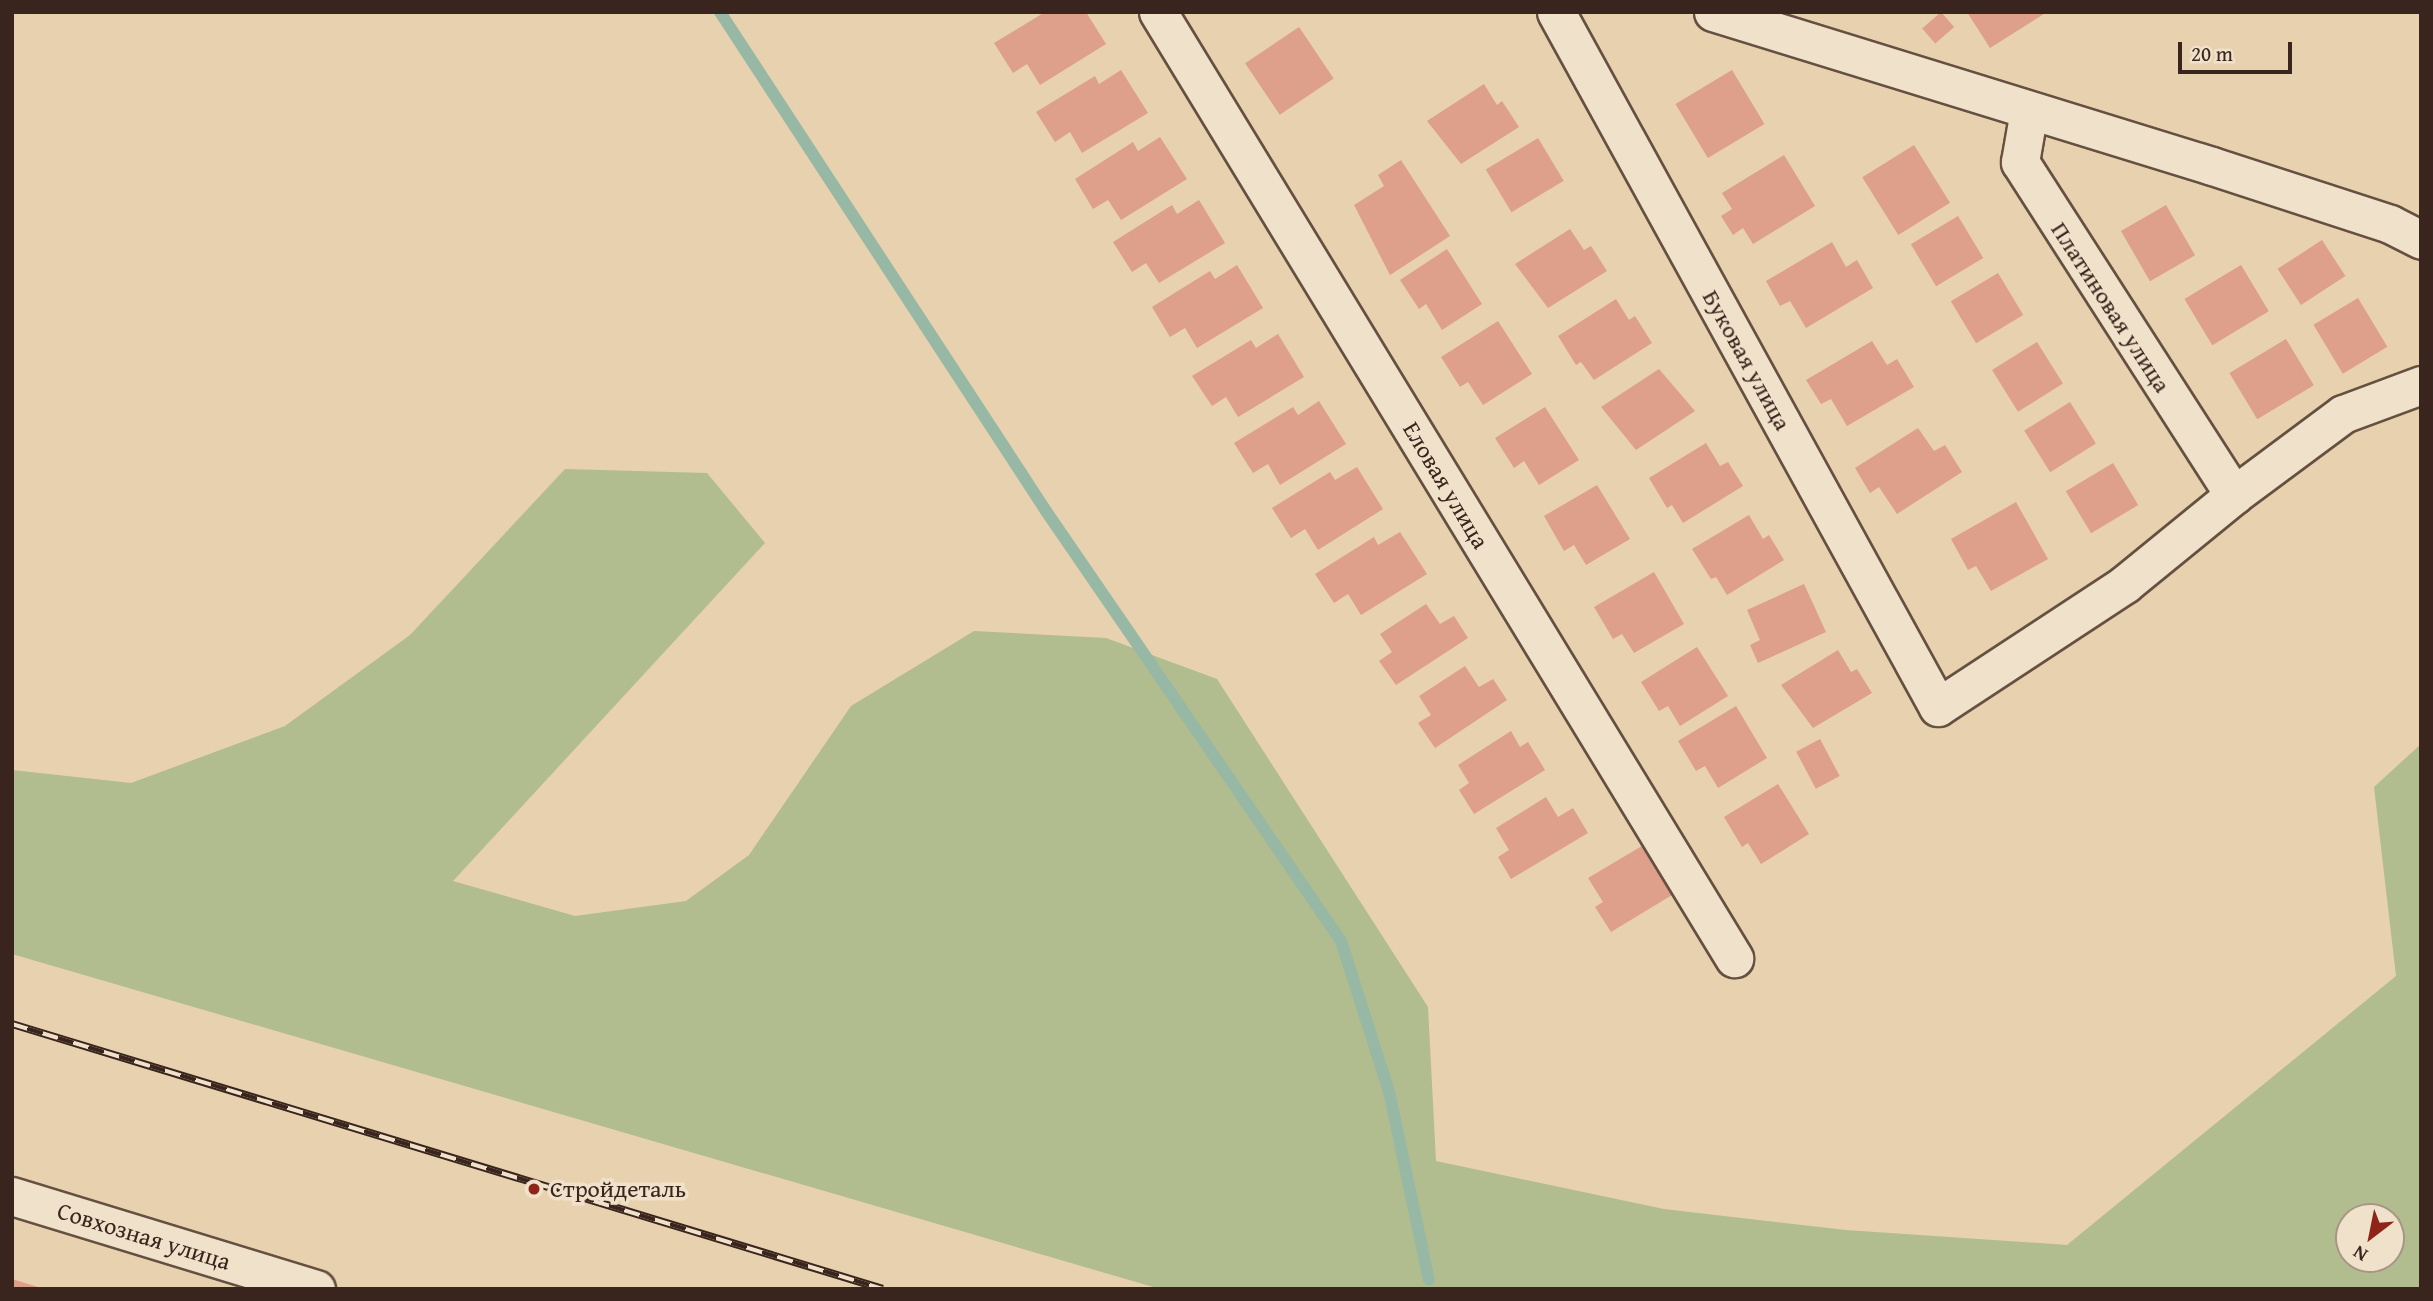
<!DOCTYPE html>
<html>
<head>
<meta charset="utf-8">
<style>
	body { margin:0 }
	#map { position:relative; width:2433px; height:1301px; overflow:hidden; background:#e8d1ae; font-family:"Gentium Book Plus",serif }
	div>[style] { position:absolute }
	.green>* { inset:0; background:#b1bd8e }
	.stream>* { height:12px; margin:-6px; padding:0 6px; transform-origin:6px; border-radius:6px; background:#98b8a6 }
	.building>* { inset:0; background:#de9f8b; transform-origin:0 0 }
	.roads { filter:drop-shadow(2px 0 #655041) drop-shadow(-2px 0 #655041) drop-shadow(0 2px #655041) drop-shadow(0 -2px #655041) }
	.minor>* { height:37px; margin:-18.5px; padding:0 18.5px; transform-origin:18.5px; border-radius:18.5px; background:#f0e1ca }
	.rail>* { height:8px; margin-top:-4px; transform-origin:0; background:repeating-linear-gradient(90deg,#f0e1ca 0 16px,#39251d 0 32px); box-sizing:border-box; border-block:2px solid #39251d }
	.dots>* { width:19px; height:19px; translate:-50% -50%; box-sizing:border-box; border:4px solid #f0e1ca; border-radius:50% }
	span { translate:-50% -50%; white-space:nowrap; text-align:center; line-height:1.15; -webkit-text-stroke:7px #f0e1ca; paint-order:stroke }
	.street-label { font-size:24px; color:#39251d }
	.poi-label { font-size:24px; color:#39251d }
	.left { translate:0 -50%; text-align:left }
	.frame { position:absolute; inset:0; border:14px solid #39251d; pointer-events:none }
	.north { position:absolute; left:2335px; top:1203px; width:70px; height:70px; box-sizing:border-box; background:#f0e1ca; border:2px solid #a79685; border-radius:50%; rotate:212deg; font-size:19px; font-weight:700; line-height:28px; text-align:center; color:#39251d }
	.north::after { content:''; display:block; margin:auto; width:24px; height:32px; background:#8f2418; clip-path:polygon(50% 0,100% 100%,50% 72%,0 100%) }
	.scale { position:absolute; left:2178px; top:42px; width:114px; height:32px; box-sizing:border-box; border:4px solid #39251d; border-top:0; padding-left:9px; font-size:21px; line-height:24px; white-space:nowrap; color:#39251d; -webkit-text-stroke:5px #f0e1ca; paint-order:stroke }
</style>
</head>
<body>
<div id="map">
	<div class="green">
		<i style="clip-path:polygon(evenodd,565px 469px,707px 473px,765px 543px,453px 881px,575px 916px,686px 901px,749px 855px,851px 706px,974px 631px,1106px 638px,1217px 679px,1428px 1007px,1436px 1161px,1664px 1209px,1846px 1230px,2067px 1245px,2396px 976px,2374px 787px,2421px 744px,2421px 1289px,1160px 1289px,12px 954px,12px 770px,131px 783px,285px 726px,410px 635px,565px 469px,2349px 1217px,2391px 1217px,2391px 1259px,2349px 1259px,2349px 1217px)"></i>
	</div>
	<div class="stream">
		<i style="left:720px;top:12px;width:596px;rotate:56.84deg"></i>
		<i style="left:1046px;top:511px;width:521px;rotate:55.55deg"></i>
		<i style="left:1341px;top:941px;width:157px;rotate:72.3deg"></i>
		<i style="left:1389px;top:1091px;width:193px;rotate:78.1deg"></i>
	</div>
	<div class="building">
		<i style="clip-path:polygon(1045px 12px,1086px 12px,1106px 44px,1040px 85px,1027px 64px,1013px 73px,994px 43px)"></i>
		<i style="left:1941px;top:12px;width:20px;height:25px;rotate:49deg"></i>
		<i style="clip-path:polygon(1967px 12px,2047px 12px,1990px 48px)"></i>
		<i style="left:1299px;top:27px;width:62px;height:65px;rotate:56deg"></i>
		<i style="clip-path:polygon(1121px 70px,1148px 113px,1082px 153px,1070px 132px,1055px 142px,1036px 112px,1095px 76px,1099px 84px)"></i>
		<i style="left:1732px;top:70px;width:63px;height:66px;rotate:59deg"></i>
		<i style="clip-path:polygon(1484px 84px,1497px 105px,1502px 101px,1519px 127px,1461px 164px,1427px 121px)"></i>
		<i style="clip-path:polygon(1160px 137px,1187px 179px,1121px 220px,1108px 200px,1093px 209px,1075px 179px,1133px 142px,1138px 151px)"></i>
		<i style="left:1538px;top:138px;width:50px;height:61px;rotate:59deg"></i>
		<i style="left:1914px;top:145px;width:68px;height:61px;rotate:58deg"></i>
		<i style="clip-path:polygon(1784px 155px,1815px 206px,1753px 244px,1743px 228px,1733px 235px,1721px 216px,1732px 209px,1722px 193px)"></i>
		<i style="clip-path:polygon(1401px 160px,1450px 236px,1390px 275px,1354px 205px,1384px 186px,1378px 175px)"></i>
		<i style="clip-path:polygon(1199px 200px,1225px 243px,1159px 283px,1146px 263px,1132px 272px,1113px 242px,1172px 205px,1177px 214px)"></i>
		<i style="left:2166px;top:205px;width:58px;height:52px;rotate:60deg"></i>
		<i style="left:1958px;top:216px;width:49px;height:55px;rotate:59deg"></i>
		<i style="clip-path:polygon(1570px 229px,1584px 250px,1591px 246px,1607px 271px,1548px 308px,1515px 264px)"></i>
		<i style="left:2322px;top:240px;width:43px;height:53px;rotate:57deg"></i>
		<i style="clip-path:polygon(1832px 242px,1846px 267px,1857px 260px,1873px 288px,1806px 328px,1790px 301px,1780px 306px,1766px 281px)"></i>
		<i style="clip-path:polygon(1447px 249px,1482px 304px,1442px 330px,1426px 304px,1419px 309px,1400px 280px)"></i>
		<i style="clip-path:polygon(1237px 265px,1263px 308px,1197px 348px,1185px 328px,1170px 337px,1152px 307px,1210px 271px,1215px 279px)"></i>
		<i style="left:2241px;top:265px;width:54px;height:66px;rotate:59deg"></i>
		<i style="left:1998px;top:273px;width:49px;height:55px;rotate:59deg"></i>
		<i style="left:2358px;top:298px;width:57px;height:52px;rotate:59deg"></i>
		<i style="clip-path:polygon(1616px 299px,1629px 320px,1635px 316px,1652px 343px,1594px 380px,1581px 362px,1576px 365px,1558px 336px)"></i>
		<i style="clip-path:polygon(1498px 321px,1532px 374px,1483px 405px,1468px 382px,1460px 387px,1441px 357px)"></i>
		<i style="clip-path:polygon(1278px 334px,1304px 377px,1238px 417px,1226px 397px,1212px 406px,1192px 376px,1251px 340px,1256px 348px)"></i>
		<i style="left:2286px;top:339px;width:54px;height:66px;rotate:59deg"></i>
		<i style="clip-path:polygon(1872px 341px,1887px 365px,1897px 359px,1914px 387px,1847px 426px,1831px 399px,1821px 404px,1806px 380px)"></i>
		<i style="left:2037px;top:342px;width:49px;height:53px;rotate:58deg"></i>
		<i style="clip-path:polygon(1659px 369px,1695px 411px,1636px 450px,1601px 407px)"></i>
		<i style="clip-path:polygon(1319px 401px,1346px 444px,1280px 485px,1268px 464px,1253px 473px,1234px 443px,1293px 407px,1298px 415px)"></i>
		<i style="left:2070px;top:402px;width:49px;height:54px;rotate:58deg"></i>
		<i style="clip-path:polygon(1545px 407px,1579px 460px,1539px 485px,1524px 461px,1514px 468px,1495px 438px)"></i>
		<i style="clip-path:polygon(1918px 428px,1934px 451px,1945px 445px,1962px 472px,1897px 514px,1879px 487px,1870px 493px,1855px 468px)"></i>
		<i style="clip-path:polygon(1706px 443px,1720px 466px,1728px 462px,1743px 486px,1683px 523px,1672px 505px,1667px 508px,1649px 478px)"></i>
		<i style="left:2113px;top:463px;width:49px;height:55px;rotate:59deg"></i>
		<i style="clip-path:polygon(1357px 467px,1383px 509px,1318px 550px,1305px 529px,1291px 538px,1272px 508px,1330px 472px,1335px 480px)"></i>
		<i style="clip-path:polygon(1597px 485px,1630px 539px,1586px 565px,1574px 545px,1564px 551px,1544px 516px)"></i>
		<i style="clip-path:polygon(2016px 502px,2048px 559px,1991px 591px,1976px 566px,1968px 570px,1951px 539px)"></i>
		<i style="clip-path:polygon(1749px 515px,1763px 539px,1769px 535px,1784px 560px,1727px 595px,1716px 577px,1711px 579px,1692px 549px)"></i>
		<i style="clip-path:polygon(1400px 532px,1427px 574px,1361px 615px,1348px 594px,1334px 603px,1315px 574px,1374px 537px,1378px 545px)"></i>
		<i style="clip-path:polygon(1654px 572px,1684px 624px,1634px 653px,1622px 634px,1613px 639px,1594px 607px)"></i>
		<i style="clip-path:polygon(1804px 584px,1826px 632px,1758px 663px,1750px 645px,1760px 640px,1747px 610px)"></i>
		<i style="clip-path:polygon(1426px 604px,1440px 624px,1454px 616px,1468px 638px,1396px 685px,1379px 661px,1392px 652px,1380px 634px)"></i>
		<i style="clip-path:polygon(1697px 647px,1728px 696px,1680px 726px,1668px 706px,1659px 711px,1641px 682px)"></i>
		<i style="clip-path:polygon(1838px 650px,1851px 672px,1857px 669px,1872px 693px,1813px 728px,1781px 685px)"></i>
		<i style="clip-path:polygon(1465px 666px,1479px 687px,1493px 679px,1507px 700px,1435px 748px,1418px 723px,1431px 715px,1419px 696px)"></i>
		<i style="clip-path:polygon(1736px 706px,1767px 758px,1718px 788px,1705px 766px,1696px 771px,1678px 741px)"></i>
		<i style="clip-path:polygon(1511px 731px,1520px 747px,1528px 742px,1545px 770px,1474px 814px,1459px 790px,1469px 783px,1458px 765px)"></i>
		<i style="left:1820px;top:739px;width:42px;height:27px;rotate:62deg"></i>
		<i style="clip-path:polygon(1778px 784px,1809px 834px,1761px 864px,1748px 843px,1742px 847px,1724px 817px)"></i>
		<i style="clip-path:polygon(1546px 797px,1558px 817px,1573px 808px,1588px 833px,1511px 879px,1498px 857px,1509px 850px,1496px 828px)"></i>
		<i style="clip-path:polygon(1657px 837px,1677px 892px,1611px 932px,1595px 907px,1603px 902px,1588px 878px)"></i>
		<i style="clip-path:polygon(12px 1279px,41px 1288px,41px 1289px,12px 1289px)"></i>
	</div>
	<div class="roads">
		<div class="minor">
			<i style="left:1158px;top:12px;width:1108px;rotate:58.66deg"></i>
			<i style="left:1556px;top:12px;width:793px;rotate:61.21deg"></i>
			<i style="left:1938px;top:707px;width:224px;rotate:-33.3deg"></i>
			<i style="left:2125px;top:584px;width:141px;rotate:-39.2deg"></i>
			<i style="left:2234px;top:495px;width:136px;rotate:-36.6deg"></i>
			<i style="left:2343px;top:414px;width:83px;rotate:-20.4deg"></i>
			<i style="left:1713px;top:12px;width:522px;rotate:17.15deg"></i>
			<i style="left:2212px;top:166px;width:187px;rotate:18deg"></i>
			<i style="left:2390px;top:224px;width:35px;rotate:27deg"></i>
			<i style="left:2029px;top:110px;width:53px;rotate:99.8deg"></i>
			<i style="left:2020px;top:162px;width:396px;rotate:57.3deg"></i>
			<i style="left:12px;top:1196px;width:318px;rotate:17deg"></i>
		</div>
	</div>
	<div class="rail">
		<i style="left:12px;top:1024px;width:910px;rotate:16.92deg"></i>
	</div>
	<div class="dots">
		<i style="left:534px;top:1189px;background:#8f2418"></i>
	</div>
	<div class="street-label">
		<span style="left:2111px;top:307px;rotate:57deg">Платиновая улица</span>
		<span style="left:1747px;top:360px;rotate:61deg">Буковая улица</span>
		<span style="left:1446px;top:485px;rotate:59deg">Еловая улица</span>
		<span style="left:144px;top:1236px;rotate:17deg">Совхозная улица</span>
	</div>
	<div class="poi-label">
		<span class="left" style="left:550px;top:1189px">Стройдеталь</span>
	</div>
	<div class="frame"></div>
	<div class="north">N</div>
	<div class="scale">20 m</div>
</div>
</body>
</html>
